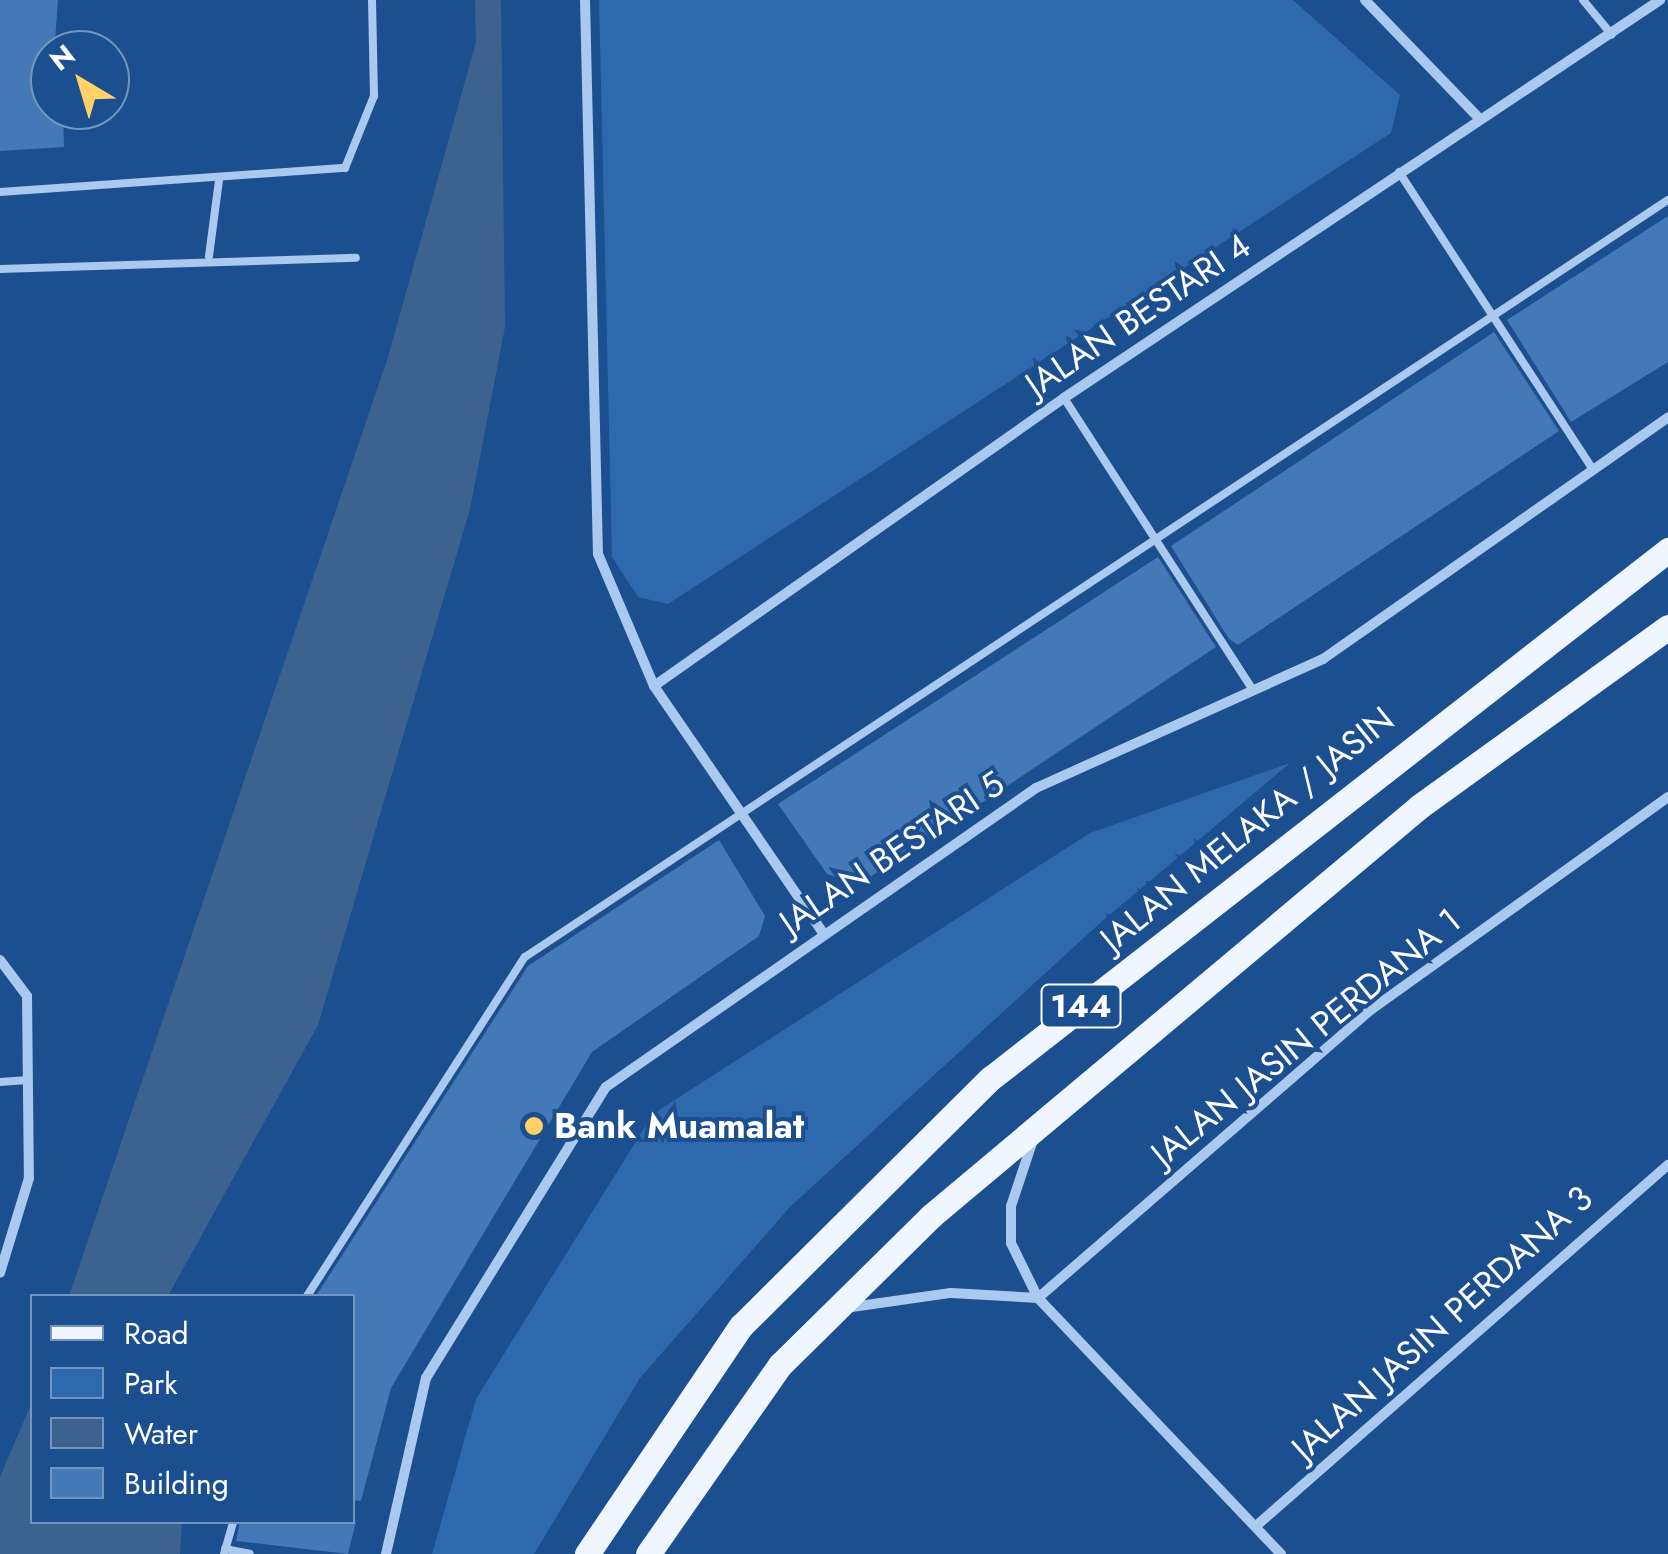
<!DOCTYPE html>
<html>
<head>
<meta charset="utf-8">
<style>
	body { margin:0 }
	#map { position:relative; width:1668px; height:1554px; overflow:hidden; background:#1b4f8f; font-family:Jost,sans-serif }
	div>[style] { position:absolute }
	.green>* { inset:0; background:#2e69ad }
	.water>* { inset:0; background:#3c6290 }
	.building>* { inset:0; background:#4478b7 }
	.service>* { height:8px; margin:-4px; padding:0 4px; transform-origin:4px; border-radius:4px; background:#a9c9ee }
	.minor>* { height:10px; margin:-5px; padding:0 5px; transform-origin:5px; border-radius:5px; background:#a9c9ee }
	.primary>* { height:25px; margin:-12.5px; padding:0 12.5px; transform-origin:12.5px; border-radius:12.5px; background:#f0f6ff }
	.dots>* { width:28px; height:28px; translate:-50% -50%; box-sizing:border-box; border:5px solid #1b4f8f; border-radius:50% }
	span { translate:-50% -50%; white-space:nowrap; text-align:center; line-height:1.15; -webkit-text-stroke:8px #1b4f8f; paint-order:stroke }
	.shield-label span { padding:2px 8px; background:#1b4f8f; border:2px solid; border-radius:8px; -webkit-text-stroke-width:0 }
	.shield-label { font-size:32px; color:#fff; font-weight:700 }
	.street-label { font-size:35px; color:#fff }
	.poi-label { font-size:35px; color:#fff; font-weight:700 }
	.left { translate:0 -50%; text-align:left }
	.legend { position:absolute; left:30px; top:1294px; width:325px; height:230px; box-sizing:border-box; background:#1b4f8f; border:2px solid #7695bc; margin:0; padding:12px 18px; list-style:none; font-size:30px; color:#fff }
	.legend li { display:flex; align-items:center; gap:20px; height:50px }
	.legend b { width:50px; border:2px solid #7695bc }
	.north { position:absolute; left:30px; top:30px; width:100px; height:100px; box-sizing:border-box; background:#1b4f8f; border:2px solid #7695bc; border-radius:50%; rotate:322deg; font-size:28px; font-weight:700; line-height:40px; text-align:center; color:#fff }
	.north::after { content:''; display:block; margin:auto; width:35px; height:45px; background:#ffd166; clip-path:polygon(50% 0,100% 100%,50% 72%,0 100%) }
</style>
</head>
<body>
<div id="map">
	<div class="green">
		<i style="clip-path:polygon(599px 0,1293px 0,1400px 95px,1391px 133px,668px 604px,638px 597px,612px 557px)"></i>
		<i style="clip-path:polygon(1290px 763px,1099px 924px,790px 1207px,640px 1378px,534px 1554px,432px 1554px,476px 1399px,653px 1114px,1090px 833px)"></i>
	</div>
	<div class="water">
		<i style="clip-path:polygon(475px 0,501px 0,505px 327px,470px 509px,318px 1025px,168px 1296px,69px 1296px,388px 357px,476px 42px)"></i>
		<i style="clip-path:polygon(32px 1402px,32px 1522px,182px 1522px,180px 1554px,0 1554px,0 1477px)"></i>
	</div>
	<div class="building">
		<i style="clip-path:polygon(0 0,58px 0,50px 110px,63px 110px,64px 147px,0 151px)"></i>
		<i style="clip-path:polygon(1668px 216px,1668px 362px,1571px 422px,1507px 320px)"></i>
		<i style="clip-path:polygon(1494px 332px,1559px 431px,1238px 645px,1229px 639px,1171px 546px)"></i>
		<i style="clip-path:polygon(1158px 557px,1216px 647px,858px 885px,827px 874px,778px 804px)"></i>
		<i style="clip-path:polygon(719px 840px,765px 916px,759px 936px,592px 1052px,391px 1388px,361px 1501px,352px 1500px,352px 1296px,316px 1296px,528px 966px)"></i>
		<i style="clip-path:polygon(240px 1522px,356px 1522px,348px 1554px,236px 1541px)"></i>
	</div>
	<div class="service">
		<i style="left:1583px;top:0;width:45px;rotate:50.4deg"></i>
		<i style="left:1399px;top:172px;width:356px;rotate:56.9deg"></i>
		<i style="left:0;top:192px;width:346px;rotate:-4deg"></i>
		<i style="left:345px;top:168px;width:78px;rotate:-68.1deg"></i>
		<i style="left:374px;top:96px;width:96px;rotate:-91.2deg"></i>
		<i style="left:209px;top:256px;width:77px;rotate:-82.5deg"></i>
		<i style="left:0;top:269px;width:356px;rotate:-1.8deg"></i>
		<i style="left:1064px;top:398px;width:346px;rotate:57.1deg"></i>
		<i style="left:0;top:1082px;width:28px;rotate:-4deg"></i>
		<i style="left:307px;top:1296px;width:403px;rotate:-57.3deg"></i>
		<i style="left:525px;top:957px;width:1371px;rotate:-33.52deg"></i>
		<i style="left:225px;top:1549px;width:25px;rotate:11deg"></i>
		<i style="left:224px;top:1554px;width:33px;rotate:-74deg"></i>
	</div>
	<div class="minor">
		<i style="left:585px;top:0;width:554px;rotate:88.66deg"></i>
		<i style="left:598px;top:554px;width:143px;rotate:67deg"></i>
		<i style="left:654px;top:686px;width:301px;rotate:55.6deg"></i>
		<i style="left:1365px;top:0;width:165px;rotate:46deg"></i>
		<i style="left:654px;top:686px;width:501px;rotate:-35.09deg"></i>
		<i style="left:1064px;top:398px;width:717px;rotate:-33.73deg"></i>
		<i style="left:0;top:960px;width:45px;rotate:53.1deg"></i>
		<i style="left:27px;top:996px;width:182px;rotate:89.4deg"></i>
		<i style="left:29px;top:1178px;width:99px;rotate:107deg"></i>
		<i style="left:1034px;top:1137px;width:73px;rotate:108.4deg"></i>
		<i style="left:1011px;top:1206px;width:37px;rotate:90deg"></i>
		<i style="left:1011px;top:1243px;width:61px;rotate:63.9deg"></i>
		<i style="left:1038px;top:1298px;width:353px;rotate:46.5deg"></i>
		<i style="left:1038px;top:1298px;width:442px;rotate:-40.9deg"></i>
		<i style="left:1372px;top:1009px;width:364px;rotate:-35.6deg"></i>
		<i style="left:845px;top:1308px;width:107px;rotate:-8.1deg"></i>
		<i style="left:951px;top:1293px;width:87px;rotate:3.3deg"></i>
		<i style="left:1256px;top:1526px;width:548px;rotate:-41.23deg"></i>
		<i style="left:386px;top:1554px;width:180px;rotate:-77.2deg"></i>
		<i style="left:426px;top:1378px;width:342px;rotate:-58.3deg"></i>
		<i style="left:606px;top:1087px;width:524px;rotate:-34.81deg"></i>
		<i style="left:1036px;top:788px;width:315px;rotate:-24.2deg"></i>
		<i style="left:1323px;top:659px;width:421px;rotate:-35deg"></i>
	</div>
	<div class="primary">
		<i style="left:587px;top:1554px;width:275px;rotate:-56deg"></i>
		<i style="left:741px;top:1326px;width:352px;rotate:-44.8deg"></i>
		<i style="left:991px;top:1078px;width:859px;rotate:-37.95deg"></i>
		<i style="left:648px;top:1554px;width:231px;rotate:-55.1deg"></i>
		<i style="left:780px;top:1365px;width:212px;rotate:-44.6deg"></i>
		<i style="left:931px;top:1216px;width:638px;rotate:-39.98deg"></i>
		<i style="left:1420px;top:806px;width:306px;rotate:-35.8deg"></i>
	</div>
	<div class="dots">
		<i style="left:534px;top:1126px;background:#ffd166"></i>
	</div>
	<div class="shield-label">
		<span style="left:1081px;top:1006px">144</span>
	</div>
	<div class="street-label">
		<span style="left:1138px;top:315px;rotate:-34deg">JALAN BESTARI 4</span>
		<span style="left:1247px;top:829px;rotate:-39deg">JALAN MELAKA / JASIN</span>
		<span style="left:892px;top:853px;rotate:-34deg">JALAN BESTARI 5</span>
		<span style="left:1306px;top:1037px;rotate:-39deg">JALAN JASIN PERDANA 1</span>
		<span style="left:1442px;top:1323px;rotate:-42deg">JALAN JASIN PERDANA 3</span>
	</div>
	<div class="poi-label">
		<span class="left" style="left:554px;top:1126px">Bank Muamalat</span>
	</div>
	<ul class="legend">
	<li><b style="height:12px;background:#f0f6ff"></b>Road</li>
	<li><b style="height:28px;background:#2e69ad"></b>Park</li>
	<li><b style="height:28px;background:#3c6290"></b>Water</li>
	<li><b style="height:28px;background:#4478b7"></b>Building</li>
	</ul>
	<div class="north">N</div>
</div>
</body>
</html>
